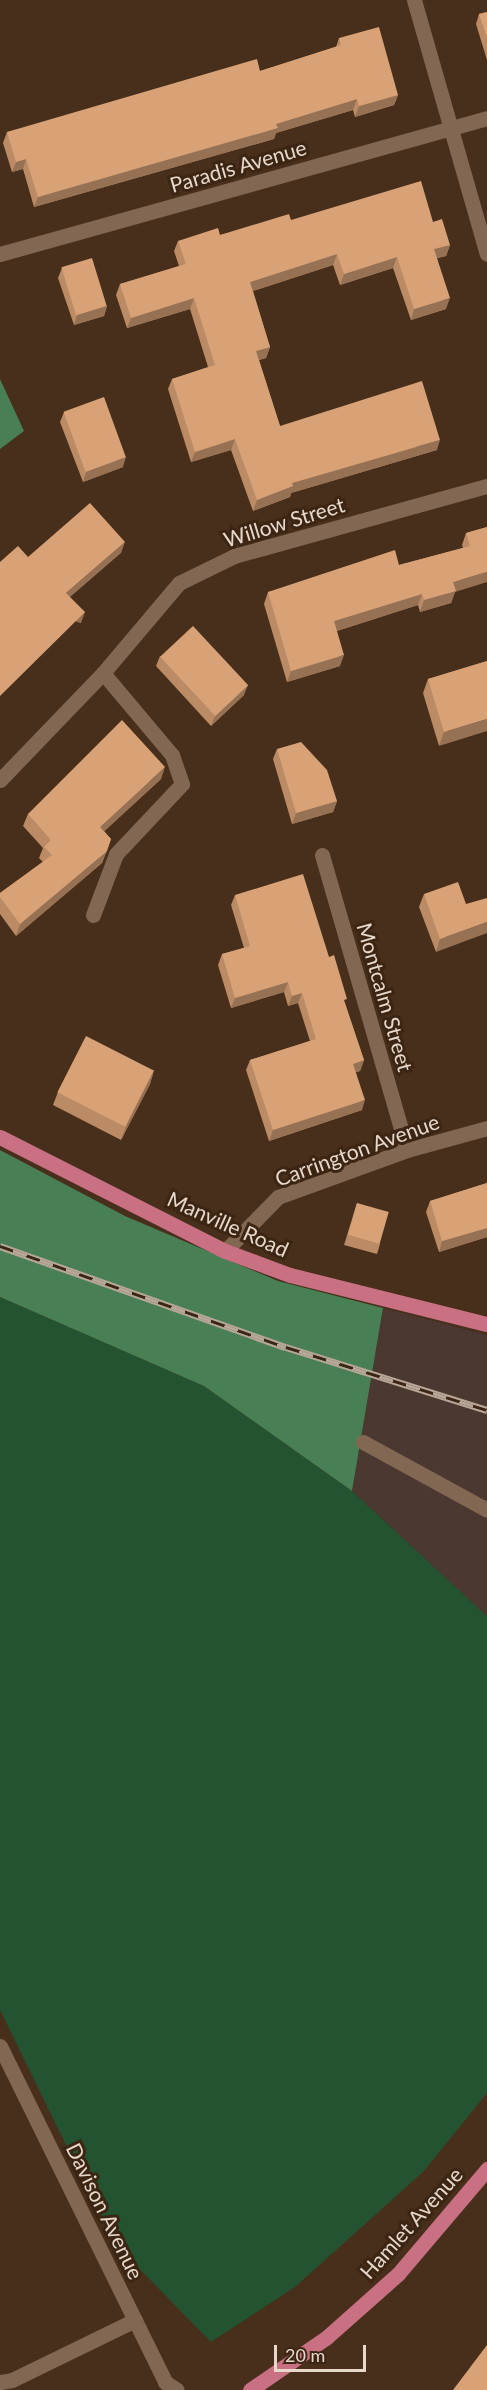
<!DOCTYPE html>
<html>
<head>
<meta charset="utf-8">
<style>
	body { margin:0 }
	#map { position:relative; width:487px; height:2390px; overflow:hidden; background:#472f1c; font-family:Lato,sans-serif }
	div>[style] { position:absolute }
	.commercial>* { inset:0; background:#4b3831 }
	.green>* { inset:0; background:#245331 }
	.forest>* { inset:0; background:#487f55 }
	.minor>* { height:15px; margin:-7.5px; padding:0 7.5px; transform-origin:7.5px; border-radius:7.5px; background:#826752 }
	.major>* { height:15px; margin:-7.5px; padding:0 7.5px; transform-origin:7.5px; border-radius:7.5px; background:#c97082 }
	.rail>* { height:7px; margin-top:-3.5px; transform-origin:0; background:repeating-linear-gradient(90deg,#3c2512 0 14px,#b8a698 0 28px); box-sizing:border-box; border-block:2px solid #b8a698 }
	.wall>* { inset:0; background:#ba8b65 }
	.shaded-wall>* { inset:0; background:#977153; transform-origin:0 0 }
	.building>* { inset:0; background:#d8a276; transform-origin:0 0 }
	span { translate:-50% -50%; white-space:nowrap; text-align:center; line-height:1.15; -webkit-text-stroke:6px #3c2512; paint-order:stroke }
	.street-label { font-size:21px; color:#e7d8cc }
	.scale { position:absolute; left:274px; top:2345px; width:92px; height:27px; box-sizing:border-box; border:3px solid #e7d8cc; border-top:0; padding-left:8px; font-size:18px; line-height:21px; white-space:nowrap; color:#e7d8cc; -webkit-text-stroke:4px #3c2512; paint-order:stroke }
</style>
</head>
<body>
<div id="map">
	<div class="commercial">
		<i style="clip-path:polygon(383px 1308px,487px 1335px,487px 1616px,352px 1491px)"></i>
	</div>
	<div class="green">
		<i style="clip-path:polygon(0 1297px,204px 1386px,352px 1491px,487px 1616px,487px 2093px,424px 2171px,295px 2287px,211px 2342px,114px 2243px,0 2010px)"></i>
	</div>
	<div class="forest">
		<i style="clip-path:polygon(0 379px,24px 431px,0 449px)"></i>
		<i style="clip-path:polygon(0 1150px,125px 1216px,278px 1281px,383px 1308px,352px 1491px,204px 1386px,0 1297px)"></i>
	</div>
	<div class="minor">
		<i style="left:414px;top:0;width:264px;rotate:74deg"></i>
		<i style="left:0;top:254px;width:506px;rotate:-15.6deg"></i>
		<i style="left:0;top:780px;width:149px;rotate:-46.1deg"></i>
		<i style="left:103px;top:673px;width:118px;rotate:-49.8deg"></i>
		<i style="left:179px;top:583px;width:61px;rotate:-26.1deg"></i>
		<i style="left:234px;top:556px;width:263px;rotate:-15.5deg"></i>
		<i style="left:322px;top:855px;width:307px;rotate:73.9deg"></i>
		<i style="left:93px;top:915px;width:65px;rotate:-69.3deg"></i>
		<i style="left:116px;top:854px;width:96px;rotate:-46.7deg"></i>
		<i style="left:182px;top:784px;width:31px;rotate:-109deg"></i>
		<i style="left:172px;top:755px;width:107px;rotate:-130.1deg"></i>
		<i style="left:225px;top:1251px;width:76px;rotate:-45.5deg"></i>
		<i style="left:278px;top:1197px;width:137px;rotate:-20deg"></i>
		<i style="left:407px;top:1150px;width:83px;rotate:-15.4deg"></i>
		<i style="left:363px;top:1442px;width:141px;rotate:28.7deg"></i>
		<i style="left:0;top:2046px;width:374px;rotate:63.8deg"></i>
		<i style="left:165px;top:2382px;width:14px;rotate:34deg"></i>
		<i style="left:0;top:2382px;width:12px;rotate:-9deg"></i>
		<i style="left:12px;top:2380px;width:137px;rotate:-26deg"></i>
	</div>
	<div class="major">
		<i style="left:0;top:1137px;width:252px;rotate:26.9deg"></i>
		<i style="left:225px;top:1251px;width:69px;rotate:20.3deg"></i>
		<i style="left:290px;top:1275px;width:203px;rotate:14deg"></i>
		<i style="left:250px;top:2390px;width:93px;rotate:-34.5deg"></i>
		<i style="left:327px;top:2337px;width:95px;rotate:-41.6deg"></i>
		<i style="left:398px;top:2274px;width:138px;rotate:-49.7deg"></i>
	</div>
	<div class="rail">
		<i style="left:0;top:1246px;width:303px;rotate:19.5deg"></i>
		<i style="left:286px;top:1347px;width:211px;rotate:17.4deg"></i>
	</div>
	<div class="wall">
		<i style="clip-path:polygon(487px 12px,487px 60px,476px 24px,479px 14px)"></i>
		<i style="clip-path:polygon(339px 38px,398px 95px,394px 105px,355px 117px,353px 110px,276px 133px,274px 139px,34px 207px,23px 169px,12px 172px,3px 143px,7px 132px,260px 71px,336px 47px)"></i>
		<i style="clip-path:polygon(291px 220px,433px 222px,450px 245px,446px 256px,437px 258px,446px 309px,411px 320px,393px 268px,340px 285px,333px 265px,253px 291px,270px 347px,266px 358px,259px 360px,280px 426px,437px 450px,291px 493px,290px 497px,253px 511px,231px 450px,191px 462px,168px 389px,172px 379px,208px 367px,190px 309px,127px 328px,116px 295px,120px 284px,179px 266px,174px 251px,178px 241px,220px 235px)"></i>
		<i style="clip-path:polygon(62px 268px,107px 306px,104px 316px,74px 325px,58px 278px)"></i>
		<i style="clip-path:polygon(64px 412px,123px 467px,83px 482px,60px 422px)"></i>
		<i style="clip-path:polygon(487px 527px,455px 592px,451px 603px,420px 612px,418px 605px,337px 631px,340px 666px,287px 682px,264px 604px,268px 592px,399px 565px,463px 548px,462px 545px,466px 533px)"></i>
		<i style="clip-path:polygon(160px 656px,244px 695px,211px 726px,156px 666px)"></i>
		<i style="clip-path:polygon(487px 661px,439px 746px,423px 693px,428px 679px)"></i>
		<i style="clip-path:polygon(277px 749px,337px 801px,333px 812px,292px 824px,273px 759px)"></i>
		<i style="clip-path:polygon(161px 779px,104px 831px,111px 839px,102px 863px,16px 936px,0 914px,0 893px,43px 862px,39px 858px,43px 848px,23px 826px,28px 814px)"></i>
		<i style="clip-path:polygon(424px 894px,466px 904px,436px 952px,419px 907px)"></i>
		<i style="clip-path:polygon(235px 895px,329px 957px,364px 1060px,360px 1071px,356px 1072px,362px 1110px,269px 1141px,246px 1070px,250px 1060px,310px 1041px,298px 1003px,288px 1006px,284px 992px,231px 1008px,218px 965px,222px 954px,244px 948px,231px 905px)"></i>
		<i style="clip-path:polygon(154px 1070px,150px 1084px,121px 1140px,53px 1105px,58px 1092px)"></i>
		<i style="clip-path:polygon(487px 1183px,487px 1237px,439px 1252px,426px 1212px,430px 1201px)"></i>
		<i style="clip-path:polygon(357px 1203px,380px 1244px,377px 1254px,344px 1245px)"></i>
	</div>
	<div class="shaded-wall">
		<i style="clip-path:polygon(398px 95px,394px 105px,355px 117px,359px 106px)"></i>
		<i style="clip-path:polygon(357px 99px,353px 110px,276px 133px,274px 139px,34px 207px,38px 197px)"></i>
		<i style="clip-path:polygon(26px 159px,23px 169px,12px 172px,16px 162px)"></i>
		<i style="clip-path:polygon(450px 245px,446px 256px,430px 260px,434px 249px)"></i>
		<i style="clip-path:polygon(337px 254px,333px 265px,246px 293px,250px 282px)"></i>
		<i style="clip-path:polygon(397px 257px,393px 268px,340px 285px,344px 274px)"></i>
		<i style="clip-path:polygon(194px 298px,190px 309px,127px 328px,131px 318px)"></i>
		<i style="clip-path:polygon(450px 298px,446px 309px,411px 320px,414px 309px)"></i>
		<i style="clip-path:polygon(107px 306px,104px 316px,74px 325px,77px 315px)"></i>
		<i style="clip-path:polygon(270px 347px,266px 358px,252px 362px,256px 351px)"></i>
		<i style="clip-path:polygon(235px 439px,231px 450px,191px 462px,195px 452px)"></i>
		<i style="clip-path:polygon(440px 440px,437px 450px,291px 493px,290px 497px,253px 511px,257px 500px,292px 483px)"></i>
		<i style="clip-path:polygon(126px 457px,123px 467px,83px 482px,86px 472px)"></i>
		<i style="clip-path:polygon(125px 542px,121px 553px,62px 604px,66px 593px)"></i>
		<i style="clip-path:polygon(487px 572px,487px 582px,455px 592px,451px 603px,420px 612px,424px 600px,453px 582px)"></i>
		<i style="clip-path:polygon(422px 594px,418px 605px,330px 633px,334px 621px)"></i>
		<i style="left:85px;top:612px;width:12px;height:120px;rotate:110deg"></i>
		<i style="clip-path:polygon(344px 655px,340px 666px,287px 682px,291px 671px)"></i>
		<i style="clip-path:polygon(248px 685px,244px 695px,211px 726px,215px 716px)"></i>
		<i style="clip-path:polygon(487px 719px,487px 731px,439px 746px,444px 732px)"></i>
		<i style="clip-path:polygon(165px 767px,161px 779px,96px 839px,100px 827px)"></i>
		<i style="clip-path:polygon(337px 801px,333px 812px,292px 824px,296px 813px)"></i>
		<i style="clip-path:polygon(107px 851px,102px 863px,16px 936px,20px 924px)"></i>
		<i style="clip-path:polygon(487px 922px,487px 933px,436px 952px,440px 939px)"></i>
		<i style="clip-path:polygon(288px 982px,284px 992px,231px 1008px,235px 998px)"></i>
		<i style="clip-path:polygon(302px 993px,298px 1003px,288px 1006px,292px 996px)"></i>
		<i style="clip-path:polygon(364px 1060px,360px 1071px,349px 1074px,353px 1064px)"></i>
		<i style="clip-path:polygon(154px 1070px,150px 1084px,121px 1140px,126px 1126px)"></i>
		<i style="clip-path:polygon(365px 1100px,362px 1110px,269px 1141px,273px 1130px)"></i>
		<i style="clip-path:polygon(487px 1228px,487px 1237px,439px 1252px,442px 1241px)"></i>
	</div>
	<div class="building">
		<i style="clip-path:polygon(487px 12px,487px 38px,479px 14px)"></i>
		<i style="clip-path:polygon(379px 27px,398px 95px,359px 106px,357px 99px,276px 124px,278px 128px,38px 197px,26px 159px,16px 162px,7px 132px,257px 59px,260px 71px,341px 45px,339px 38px)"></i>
		<i style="clip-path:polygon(421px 181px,433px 222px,442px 219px,450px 245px,434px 249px,450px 298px,414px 309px,397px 257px,344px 274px,337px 254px,250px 282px,270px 347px,256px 351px,280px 426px,422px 381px,440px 440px,292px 483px,293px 486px,257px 500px,235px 439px,195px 452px,172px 379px,215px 365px,194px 298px,131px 318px,120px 284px,186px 264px,178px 241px,218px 228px,220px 235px,289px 214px,291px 220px)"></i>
		<i style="left:92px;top:258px;width:50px;height:32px;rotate:73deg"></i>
		<i style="left:104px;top:397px;width:64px;height:43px;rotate:70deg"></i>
		<i style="clip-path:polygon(90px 503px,125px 542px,66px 593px,85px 612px,0 696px,0 562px,18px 546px,28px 557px)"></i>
		<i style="clip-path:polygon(487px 527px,487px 572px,453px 582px,456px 591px,424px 600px,422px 594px,334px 621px,344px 655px,291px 671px,268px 592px,395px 550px,399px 565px,470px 546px,466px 533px)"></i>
		<i style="left:193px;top:626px;width:81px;height:45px;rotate:47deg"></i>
		<i style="clip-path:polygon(487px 661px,487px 719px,444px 732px,428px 679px)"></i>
		<i style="clip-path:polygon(122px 720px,165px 767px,100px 827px,111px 839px,107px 851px,20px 924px,0 897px,0 893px,52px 855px,44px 847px,51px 840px,28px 814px)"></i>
		<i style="clip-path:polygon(301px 742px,327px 770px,337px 801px,296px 813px,277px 749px)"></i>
		<i style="clip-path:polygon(303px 874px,329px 957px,334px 955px,347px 999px,344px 1000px,364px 1060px,353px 1064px,365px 1100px,273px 1130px,250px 1060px,316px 1039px,302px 993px,292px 996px,288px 982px,235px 998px,222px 954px,250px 946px,235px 895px)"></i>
		<i style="clip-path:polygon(458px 882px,466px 904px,487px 898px,487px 922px,440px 939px,424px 894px)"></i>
		<i style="left:86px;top:1036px;width:76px;height:63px;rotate:27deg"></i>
		<i style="clip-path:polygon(487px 1183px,487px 1228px,442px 1241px,430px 1201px)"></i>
		<i style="left:357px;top:1203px;width:33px;height:33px;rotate:16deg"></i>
		<i style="clip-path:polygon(487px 2345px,487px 2390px,453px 2390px)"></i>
	</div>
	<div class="street-label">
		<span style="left:238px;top:166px;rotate:-16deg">Paradis Avenue</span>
		<span style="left:284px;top:522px;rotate:-17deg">Willow Street</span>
		<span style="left:385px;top:997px;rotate:74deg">Montcalm Street</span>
		<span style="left:357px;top:1150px;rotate:-20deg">Carrington Avenue</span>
		<span style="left:228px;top:1224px;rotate:24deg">Manville Road</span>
		<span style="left:105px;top:2211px;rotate:64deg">Davison Avenue</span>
		<span style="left:411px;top:2223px;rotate:-48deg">Hamlet Avenue</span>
	</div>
	<div class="scale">20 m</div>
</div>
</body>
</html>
